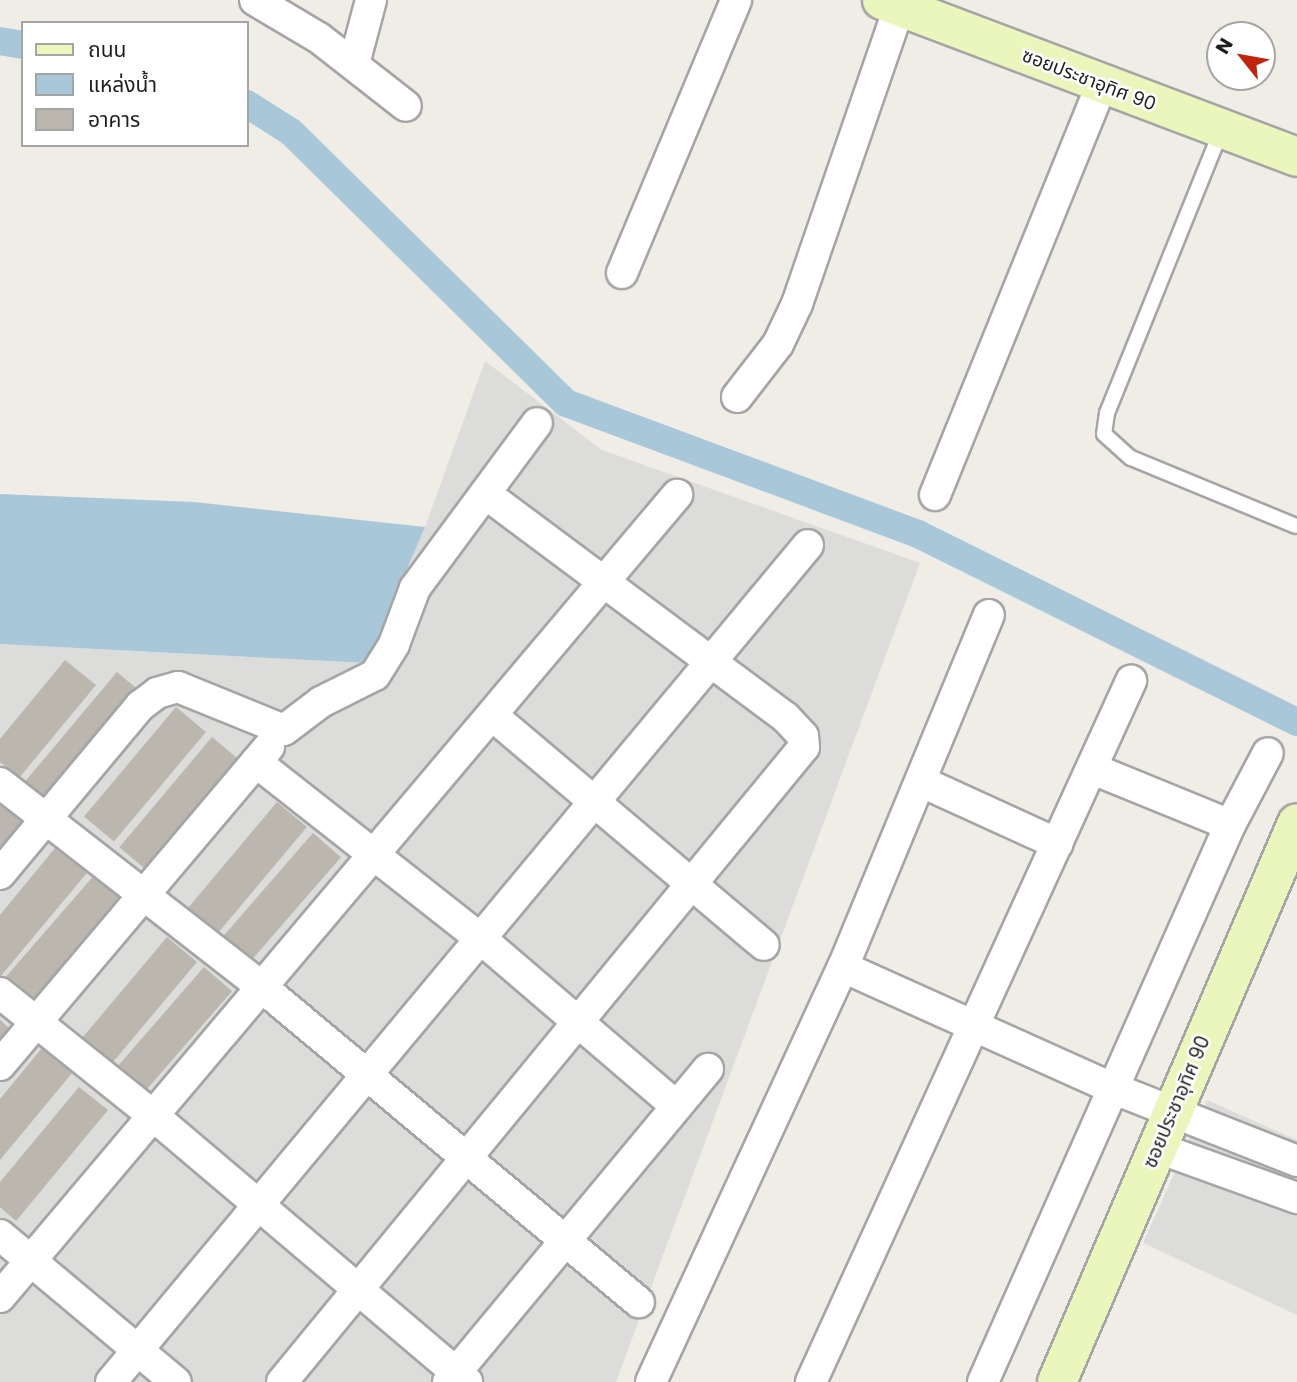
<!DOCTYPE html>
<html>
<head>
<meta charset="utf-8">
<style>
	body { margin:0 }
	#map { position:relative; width:1297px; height:1382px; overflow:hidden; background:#efede5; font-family:Poppins,"Noto Sans Thai",sans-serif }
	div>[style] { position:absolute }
	.residential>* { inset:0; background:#dcdcdb }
	.water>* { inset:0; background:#a8c8da }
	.canal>* { height:28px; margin:-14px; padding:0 14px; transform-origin:14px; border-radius:14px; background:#a8c8da }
	.building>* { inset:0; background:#bbb6ae; transform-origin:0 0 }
	.roads { filter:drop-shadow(2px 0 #a5a5a5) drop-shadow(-2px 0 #a5a5a5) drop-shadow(0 2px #a5a5a5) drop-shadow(0 -2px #a5a5a5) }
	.lane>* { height:14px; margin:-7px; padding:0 7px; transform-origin:7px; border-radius:7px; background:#fff }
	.street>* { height:30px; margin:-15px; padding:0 15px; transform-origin:15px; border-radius:15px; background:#fff }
	.secondary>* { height:38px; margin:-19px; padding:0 19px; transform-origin:19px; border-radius:19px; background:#ebf6bc }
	span { translate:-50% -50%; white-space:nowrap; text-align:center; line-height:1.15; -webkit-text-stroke:5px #fff; paint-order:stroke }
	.street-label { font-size:19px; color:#1e1e1e }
	.legend { position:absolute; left:21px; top:21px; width:228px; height:126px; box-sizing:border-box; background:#fff; border:2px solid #a5a5a5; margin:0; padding:9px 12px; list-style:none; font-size:21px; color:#1e1e1e }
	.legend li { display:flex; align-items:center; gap:14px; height:35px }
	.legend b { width:35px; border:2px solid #a5a5a5 }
	.north { position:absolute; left:1206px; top:21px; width:70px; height:70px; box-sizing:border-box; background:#fff; border:2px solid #a5a5a5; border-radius:50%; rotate:301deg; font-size:19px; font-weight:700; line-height:28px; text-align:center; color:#1e1e1e }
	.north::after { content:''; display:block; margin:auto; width:24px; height:32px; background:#c2230b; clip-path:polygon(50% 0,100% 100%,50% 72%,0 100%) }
</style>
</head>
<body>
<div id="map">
	<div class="residential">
		<i style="clip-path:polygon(485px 361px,602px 450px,920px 563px,616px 1382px,0 1382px,0 644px,367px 663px,425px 527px)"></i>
		<i style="clip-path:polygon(1207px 1100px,1297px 1140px,1297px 1315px,1143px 1243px)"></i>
	</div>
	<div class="water">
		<i style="clip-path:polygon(0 494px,194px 502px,425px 527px,367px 663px,0 644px)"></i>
	</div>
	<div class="canal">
		<i style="left:0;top:41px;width:23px;rotate:10deg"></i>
		<i style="left:247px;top:104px;width:52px;rotate:32.5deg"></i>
		<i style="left:291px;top:132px;width:386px;rotate:44.6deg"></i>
		<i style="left:566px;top:403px;width:376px;rotate:20.4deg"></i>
		<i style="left:918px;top:534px;width:423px;rotate:26.4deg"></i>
	</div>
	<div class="building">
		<i style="clip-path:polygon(65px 660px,96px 685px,19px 778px,0 762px,0 739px)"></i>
		<i style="left:117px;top:672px;width:38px;height:144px;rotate:40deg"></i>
		<i style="left:176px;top:707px;width:39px;height:143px;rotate:40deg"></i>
		<i style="left:212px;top:737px;width:38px;height:144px;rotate:40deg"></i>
		<i style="clip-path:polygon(0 797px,31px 818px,0 856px)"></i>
		<i style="left:277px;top:802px;width:39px;height:139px;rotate:40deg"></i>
		<i style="left:313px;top:833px;width:37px;height:138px;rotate:41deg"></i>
		<i style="clip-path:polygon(60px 842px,91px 868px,0 977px,0 915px)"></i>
		<i style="left:97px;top:872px;width:37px;height:144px;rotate:41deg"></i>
		<i style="left:167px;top:937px;width:39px;height:144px;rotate:40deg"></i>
		<i style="left:204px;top:967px;width:37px;height:144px;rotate:41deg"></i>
		<i style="clip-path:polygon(0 1020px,9px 1028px,0 1039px)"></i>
		<i style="clip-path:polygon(42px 1048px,72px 1073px,0 1160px,0 1099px)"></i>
		<i style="clip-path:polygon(79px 1087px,108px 1110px,16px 1221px,0 1207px,0 1182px)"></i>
	</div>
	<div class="roads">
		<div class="lane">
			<i style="left:1221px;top:131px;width:304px;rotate:112deg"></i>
			<i style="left:1107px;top:413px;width:21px;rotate:98deg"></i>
			<i style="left:1104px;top:434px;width:36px;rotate:42deg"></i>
			<i style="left:1131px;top:458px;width:178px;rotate:22.4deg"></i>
		</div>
		<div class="street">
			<i style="left:255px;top:0;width:74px;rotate:30.7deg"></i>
			<i style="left:319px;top:38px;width:110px;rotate:38deg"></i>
			<i style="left:354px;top:64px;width:66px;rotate:-75.1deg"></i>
			<i style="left:622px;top:273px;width:296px;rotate:-67.3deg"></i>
			<i style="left:737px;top:397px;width:67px;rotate:-52.3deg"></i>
			<i style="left:778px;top:344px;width:44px;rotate:-64.6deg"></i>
			<i style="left:797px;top:304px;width:314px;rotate:-71deg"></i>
			<i style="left:935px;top:495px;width:441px;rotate:-67.9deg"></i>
			<i style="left:494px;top:717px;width:353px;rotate:40.2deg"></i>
			<i style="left:256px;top:762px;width:285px;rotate:38.2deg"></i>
			<i style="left:480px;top:938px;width:258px;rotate:40.6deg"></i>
			<i style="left:1093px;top:769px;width:148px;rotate:22.2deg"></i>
			<i style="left:922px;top:782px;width:149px;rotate:24.5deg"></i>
			<i style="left:0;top:783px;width:333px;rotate:37.9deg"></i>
			<i style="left:263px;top:988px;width:490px;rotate:39.9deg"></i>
			<i style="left:0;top:874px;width:219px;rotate:-50.2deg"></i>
			<i style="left:140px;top:706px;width:21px;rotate:-37deg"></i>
			<i style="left:157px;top:693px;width:22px;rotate:-16deg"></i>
			<i style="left:178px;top:687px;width:114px;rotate:22.1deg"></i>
			<i style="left:284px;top:730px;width:46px;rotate:-37.1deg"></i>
			<i style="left:321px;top:702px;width:60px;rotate:-26.6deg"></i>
			<i style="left:375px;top:675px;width:36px;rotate:-58deg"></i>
			<i style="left:394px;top:644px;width:60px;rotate:-69.4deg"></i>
			<i style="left:415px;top:588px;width:205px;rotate:-53.5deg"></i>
			<i style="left:843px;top:967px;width:295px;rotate:24.2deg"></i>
			<i style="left:1112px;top:1088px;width:199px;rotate:21.5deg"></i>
			<i style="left:0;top:993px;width:200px;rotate:38.7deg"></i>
			<i style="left:156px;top:1118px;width:408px;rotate:40.3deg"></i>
			<i style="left:0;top:1065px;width:417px;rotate:-49.8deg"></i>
			<i style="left:1158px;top:1148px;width:148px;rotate:19.8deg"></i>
			<i style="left:0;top:1235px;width:229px;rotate:39.9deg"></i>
			<i style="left:0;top:1297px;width:1050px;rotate:-49.83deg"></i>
			<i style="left:111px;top:1382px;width:1089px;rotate:-50.21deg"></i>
			<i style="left:282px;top:1382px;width:822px;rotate:-50.58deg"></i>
			<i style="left:804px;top:747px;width:11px;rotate:-95deg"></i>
			<i style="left:803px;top:736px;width:26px;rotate:-133deg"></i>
			<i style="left:785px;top:717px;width:374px;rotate:-143.3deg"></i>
			<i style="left:448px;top:1382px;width:407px;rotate:-50.3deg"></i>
			<i style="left:651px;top:1382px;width:457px;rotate:-65.2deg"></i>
			<i style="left:843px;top:967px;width:381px;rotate:-67.5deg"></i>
			<i style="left:811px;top:1382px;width:771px;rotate:-65.46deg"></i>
			<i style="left:983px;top:1382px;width:609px;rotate:-66.09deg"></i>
			<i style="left:1230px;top:825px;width:81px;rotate:-62.2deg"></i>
		</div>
		<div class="secondary">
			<i style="left:882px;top:0;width:444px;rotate:20.7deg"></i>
			<i style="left:1057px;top:1382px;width:608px;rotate:-66.76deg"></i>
		</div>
	</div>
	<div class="street-label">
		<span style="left:1089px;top:80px;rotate:21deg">ซอยประชาอุทิศ 90</span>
		<span style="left:1177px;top:1102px;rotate:-67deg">ซอยประชาอุทิศ 90</span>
	</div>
	<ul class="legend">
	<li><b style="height:9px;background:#ebf6bc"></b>ถนน</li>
	<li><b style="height:19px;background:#a8c8da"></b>แหล่งน้ำ</li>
	<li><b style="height:19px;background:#bbb6ae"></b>อาคาร</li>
	</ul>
	<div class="north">N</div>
</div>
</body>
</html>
